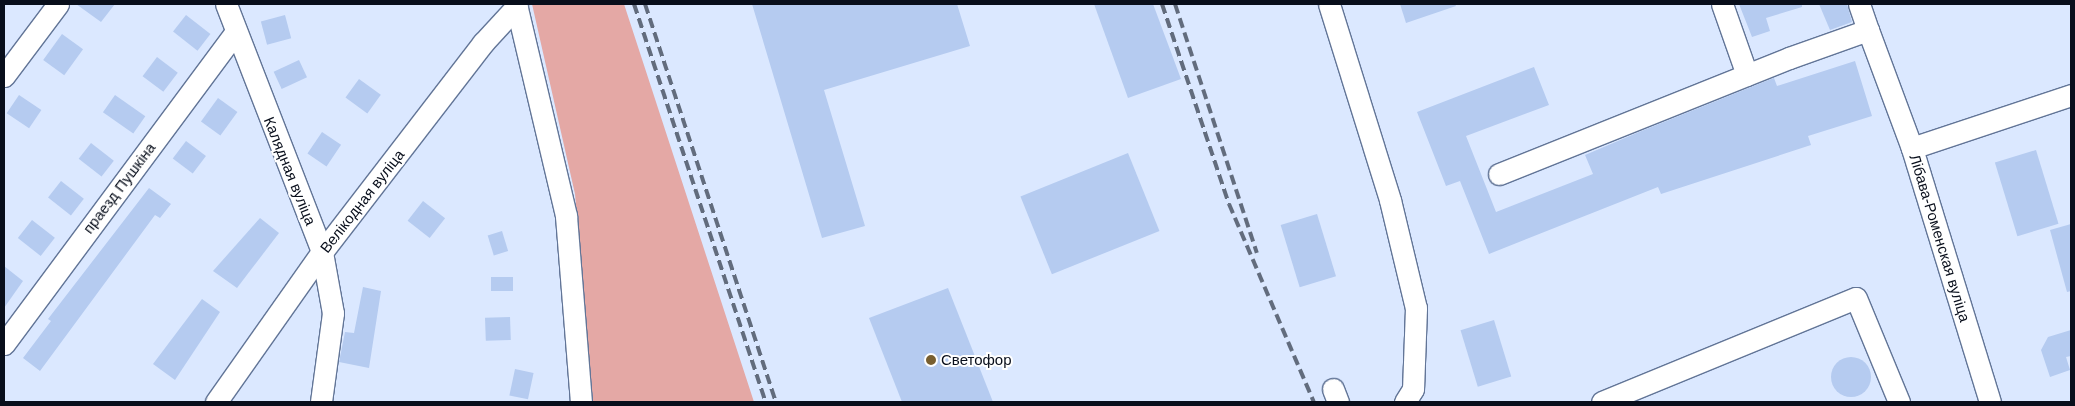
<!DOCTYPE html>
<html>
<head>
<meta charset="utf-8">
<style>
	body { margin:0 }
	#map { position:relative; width:2075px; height:406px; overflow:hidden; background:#dbe8ff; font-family:Helvetica,sans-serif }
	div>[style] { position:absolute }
	.green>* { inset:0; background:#e4a8a5 }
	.building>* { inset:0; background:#b5cbf0; transform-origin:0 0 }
	.round { border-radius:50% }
	.roads { filter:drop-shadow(1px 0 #627597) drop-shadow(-1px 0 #627597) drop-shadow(0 1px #627597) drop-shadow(0 -1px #627597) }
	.minor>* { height:21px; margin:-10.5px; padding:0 10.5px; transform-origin:10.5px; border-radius:10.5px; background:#fff }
	.rail>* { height:4px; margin-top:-2px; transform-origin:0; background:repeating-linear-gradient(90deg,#626c7d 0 10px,transparent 0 15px) }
	.dots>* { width:14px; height:14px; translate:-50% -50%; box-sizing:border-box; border:2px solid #fff; border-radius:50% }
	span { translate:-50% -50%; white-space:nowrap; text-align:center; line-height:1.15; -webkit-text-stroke:4px #fff; paint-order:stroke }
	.street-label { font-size:15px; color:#080e1b }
	.poi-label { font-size:15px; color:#080e1b }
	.left { translate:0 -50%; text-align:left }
	.frame { position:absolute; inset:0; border:5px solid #080e1b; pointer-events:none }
</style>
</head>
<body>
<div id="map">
	<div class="green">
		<i style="clip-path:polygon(532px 4px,624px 4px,754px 402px,593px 402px,575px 194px)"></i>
	</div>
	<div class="building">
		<i style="clip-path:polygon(76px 4px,115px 4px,101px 22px)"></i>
		<i style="clip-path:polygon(752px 4px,957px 4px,970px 46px,824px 90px,865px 226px,822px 238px)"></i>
		<i style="clip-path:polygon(1094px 4px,1153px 4px,1181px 79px,1128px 98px)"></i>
		<i style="clip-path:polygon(1400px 4px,1455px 4px,1456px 6px,1406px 23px)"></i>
		<i style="clip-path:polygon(1739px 4px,1802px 4px,1802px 7px,1766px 18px,1770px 31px,1752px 37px)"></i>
		<i style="clip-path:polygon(1819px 4px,1847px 4px,1852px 22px,1830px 30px)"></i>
		<i style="left:186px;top:15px;width:31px;height:21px;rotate:38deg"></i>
		<i style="left:285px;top:15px;width:24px;height:25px;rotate:75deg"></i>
		<i style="left:62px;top:34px;width:26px;height:32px;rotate:36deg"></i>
		<i style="left:157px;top:57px;width:26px;height:24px;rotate:37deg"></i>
		<i style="left:299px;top:60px;width:19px;height:28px;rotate:65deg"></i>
		<i style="clip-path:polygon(1855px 61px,1872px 116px,1808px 136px,1811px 145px,1661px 194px,1658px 187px,1489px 254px,1460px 181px,1446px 186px,1417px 112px,1534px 67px,1549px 105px,1466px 136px,1496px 212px,1593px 174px,1585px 155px,1639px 132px,1771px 79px,1774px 78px,1777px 86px)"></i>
		<i style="left:359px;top:79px;width:27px;height:23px;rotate:36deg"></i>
		<i style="left:19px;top:95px;width:27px;height:22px;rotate:34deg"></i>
		<i style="left:115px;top:95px;width:37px;height:21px;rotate:35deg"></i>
		<i style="left:218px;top:98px;width:24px;height:29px;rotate:36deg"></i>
		<i style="left:322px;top:132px;width:23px;height:26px;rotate:34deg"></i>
		<i style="left:186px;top:141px;width:25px;height:22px;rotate:37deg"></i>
		<i style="left:91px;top:143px;width:29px;height:20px;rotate:38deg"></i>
		<i style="left:2036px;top:150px;width:77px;height:43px;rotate:73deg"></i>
		<i style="left:1128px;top:153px;width:84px;height:116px;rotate:68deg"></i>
		<i style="left:61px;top:181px;width:29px;height:21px;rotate:38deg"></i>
		<i style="clip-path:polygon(149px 188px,171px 204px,160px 218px,155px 215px,40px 371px,23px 358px,51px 321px,48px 319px)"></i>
		<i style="left:423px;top:201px;width:28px;height:25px;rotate:38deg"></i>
		<i style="left:1317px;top:214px;width:65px;height:38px;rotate:73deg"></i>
		<i style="clip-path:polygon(260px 218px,279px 233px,237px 288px,213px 271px)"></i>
		<i style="left:32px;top:220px;width:29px;height:23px;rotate:38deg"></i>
		<i style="clip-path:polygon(2071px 224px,2071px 291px,2067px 292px,2050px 230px)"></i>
		<i style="left:502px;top:231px;width:21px;height:15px;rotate:73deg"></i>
		<i style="clip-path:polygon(4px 266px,23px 281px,4px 308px)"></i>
		<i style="left:491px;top:277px;width:22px;height:14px"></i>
		<i style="clip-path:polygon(363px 287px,381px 291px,369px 368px,339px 362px,345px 332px,354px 333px)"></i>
		<i style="clip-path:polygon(948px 288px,993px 402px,902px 402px,869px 318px)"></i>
		<i style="clip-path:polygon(202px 299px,220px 312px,175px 380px,153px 364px)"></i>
		<i style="left:510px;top:317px;width:23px;height:25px;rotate:88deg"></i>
		<i style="left:1494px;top:320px;width:59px;height:35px;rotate:73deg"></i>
		<i style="clip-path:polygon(2071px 330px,2071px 356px,2066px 357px,2070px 370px,2050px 377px,2041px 350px,2048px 337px)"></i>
		<i class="round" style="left:1831px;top:357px;width:40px;height:40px"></i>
		<i style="left:515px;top:369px;width:19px;height:27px;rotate:12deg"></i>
	</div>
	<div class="roads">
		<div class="minor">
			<i style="left:226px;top:4px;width:266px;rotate:68.8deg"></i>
			<i style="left:322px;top:252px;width:62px;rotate:79.8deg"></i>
			<i style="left:333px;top:313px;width:90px;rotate:97.7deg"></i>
			<i style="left:516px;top:4px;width:218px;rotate:76.7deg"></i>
			<i style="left:566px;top:216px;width:187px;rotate:85.4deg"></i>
			<i style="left:1329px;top:4px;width:205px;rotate:72.7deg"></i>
			<i style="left:1390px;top:200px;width:111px;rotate:76.5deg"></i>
			<i style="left:1416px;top:308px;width:81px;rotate:92.1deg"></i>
			<i style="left:1413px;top:389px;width:15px;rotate:122deg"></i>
			<i style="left:1722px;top:4px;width:75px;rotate:70.6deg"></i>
			<i style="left:1859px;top:4px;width:28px;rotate:71deg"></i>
			<i style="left:4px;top:76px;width:90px;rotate:-53.1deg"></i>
			<i style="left:1499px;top:174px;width:312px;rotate:-21.8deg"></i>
			<i style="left:1789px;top:58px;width:84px;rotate:-19.5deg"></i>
			<i style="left:1868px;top:30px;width:126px;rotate:69.6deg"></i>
			<i style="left:4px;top:344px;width:387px;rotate:-53.4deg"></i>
			<i style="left:1333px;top:389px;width:14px;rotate:69deg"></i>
			<i style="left:216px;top:402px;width:184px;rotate:-54.8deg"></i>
			<i style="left:322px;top:252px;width:264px;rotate:-52.4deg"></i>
			<i style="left:483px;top:43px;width:50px;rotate:-47.4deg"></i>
			<i style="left:1602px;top:402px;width:274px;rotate:-22.3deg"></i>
			<i style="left:1856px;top:298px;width:113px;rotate:67.5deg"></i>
			<i style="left:1990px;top:402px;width:266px;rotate:-107.1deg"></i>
			<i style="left:1912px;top:148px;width:168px;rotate:-18.4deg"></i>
		</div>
	</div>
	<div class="rail">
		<i style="left:634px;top:4px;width:419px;rotate:71.7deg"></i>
		<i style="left:645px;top:4px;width:419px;rotate:71.8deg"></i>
		<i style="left:1162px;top:4px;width:211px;rotate:71.5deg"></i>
		<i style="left:1229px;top:204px;width:215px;rotate:66.8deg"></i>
		<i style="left:1175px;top:4px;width:262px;rotate:71.8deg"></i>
	</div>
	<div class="dots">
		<i style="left:931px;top:360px;background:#785f30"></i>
	</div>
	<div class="street-label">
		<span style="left:290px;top:171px;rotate:68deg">Калядная вуліца</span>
		<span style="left:119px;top:188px;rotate:-53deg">праезд Пушкіна</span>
		<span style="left:362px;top:201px;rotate:-52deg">Велікодная вуліца</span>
		<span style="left:1940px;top:238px;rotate:73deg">Лібава-Роменская вуліца</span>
	</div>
	<div class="poi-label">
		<span class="left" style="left:941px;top:360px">Светофор</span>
	</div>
	<div class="frame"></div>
</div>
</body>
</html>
